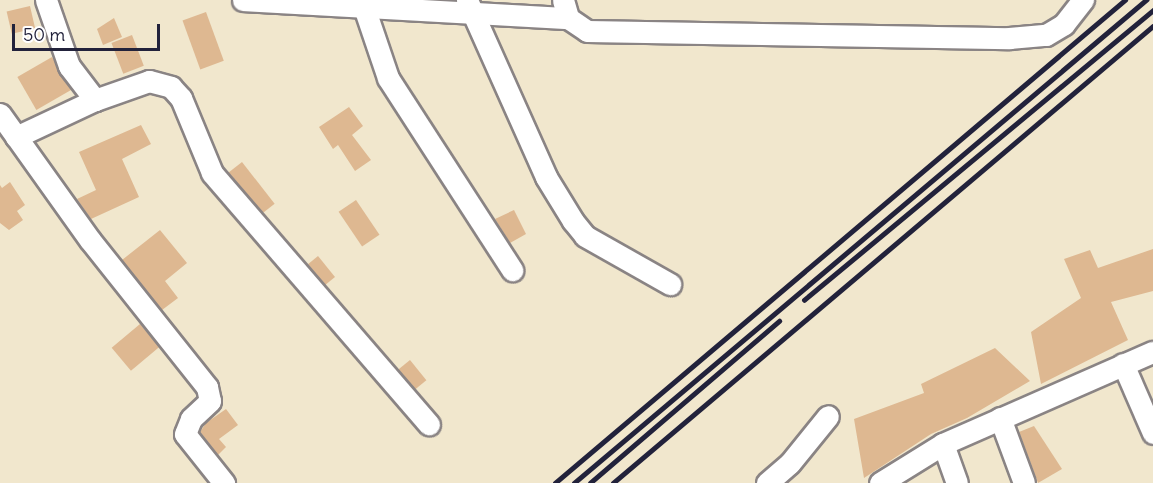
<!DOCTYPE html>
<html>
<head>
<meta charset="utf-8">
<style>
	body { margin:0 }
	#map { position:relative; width:1153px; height:483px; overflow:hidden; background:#f1e7cd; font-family:Delius,sans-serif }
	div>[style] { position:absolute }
	.building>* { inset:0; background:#deb891; transform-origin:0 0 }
	.roads { filter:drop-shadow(2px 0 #8a8484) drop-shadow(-2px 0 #8a8484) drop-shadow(0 2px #8a8484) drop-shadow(0 -2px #8a8484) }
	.street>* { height:21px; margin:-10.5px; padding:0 10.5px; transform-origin:10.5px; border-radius:10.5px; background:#fff }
	.rail>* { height:4.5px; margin:-2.25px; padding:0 2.25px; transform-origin:2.25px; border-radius:2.25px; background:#22223b }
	span { translate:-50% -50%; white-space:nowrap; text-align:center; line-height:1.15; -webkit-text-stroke:6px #fff; paint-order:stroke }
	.scale { position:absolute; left:12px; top:24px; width:148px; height:27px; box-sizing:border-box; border:3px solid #22223b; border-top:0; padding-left:8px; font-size:18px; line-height:21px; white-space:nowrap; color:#22223b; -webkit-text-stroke:4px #fff; paint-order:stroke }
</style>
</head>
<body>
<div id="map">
	<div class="building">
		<i style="left:30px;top:6px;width:23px;height:24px;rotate:77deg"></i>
		<i style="left:206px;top:12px;width:52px;height:25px;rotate:70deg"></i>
		<i style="clip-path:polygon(114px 18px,122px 37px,103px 45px,97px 29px)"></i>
		<i style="left:132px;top:35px;width:33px;height:22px;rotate:69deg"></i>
		<i style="left:52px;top:57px;width:38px;height:40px;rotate:60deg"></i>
		<i style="clip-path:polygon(349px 107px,363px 126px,352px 135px,371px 160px,355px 171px,338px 145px,333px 149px,319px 127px)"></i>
		<i style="clip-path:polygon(141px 125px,151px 144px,122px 159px,139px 197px,91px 219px,77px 199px,96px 190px,79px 152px)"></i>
		<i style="left:242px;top:162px;width:53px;height:17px;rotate:52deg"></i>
		<i style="clip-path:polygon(10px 182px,25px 205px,17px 211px,23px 220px,9px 230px,0 223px,0 185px,2px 188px)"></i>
		<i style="left:356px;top:200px;width:42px;height:21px;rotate:56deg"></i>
		<i style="clip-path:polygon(514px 210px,526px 234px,510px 243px,495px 219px)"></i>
		<i style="clip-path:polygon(160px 230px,187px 263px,165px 281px,178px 298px,162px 310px,122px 260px)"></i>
		<i style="clip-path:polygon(1153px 249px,1153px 291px,1111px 302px,1128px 340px,1041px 384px,1031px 332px,1081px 298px,1064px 259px,1090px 250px,1098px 268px)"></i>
		<i style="left:318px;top:256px;width:27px;height:13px;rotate:51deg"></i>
		<i style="left:140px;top:324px;width:30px;height:37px;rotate:50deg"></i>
		<i style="clip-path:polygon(995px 348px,1030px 381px,967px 418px,931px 434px,864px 478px,854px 419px,924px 393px,921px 384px)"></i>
		<i style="left:410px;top:360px;width:26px;height:15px;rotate:51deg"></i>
		<i style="clip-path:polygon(226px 409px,238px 425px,219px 439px,226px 447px,218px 455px,200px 432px,206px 423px)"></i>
		<i style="clip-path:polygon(1034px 426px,1062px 469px,1038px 483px,1019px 432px)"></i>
	</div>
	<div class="roads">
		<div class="street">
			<i style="left:46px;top:0;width:70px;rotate:70.8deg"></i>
			<i style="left:69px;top:66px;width:43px;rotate:52.6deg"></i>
			<i style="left:243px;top:0;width:325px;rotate:3.2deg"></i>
			<i style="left:467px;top:0;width:194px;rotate:65.9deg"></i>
			<i style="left:546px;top:177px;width:52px;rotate:58.5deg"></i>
			<i style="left:573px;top:221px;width:19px;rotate:51deg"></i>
			<i style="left:585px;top:236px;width:98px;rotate:29.5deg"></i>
			<i style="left:563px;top:0;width:19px;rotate:74deg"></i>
			<i style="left:568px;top:18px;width:23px;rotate:34deg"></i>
			<i style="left:587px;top:31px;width:422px;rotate:1deg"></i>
			<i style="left:1009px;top:38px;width:37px;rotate:-5deg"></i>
			<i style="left:1046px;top:35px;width:21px;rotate:-31deg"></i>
			<i style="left:1064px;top:24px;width:31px;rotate:-52deg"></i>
			<i style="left:364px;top:7px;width:75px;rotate:71.3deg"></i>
			<i style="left:388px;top:78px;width:229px;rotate:57.1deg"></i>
			<i style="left:0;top:114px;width:155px;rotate:54.5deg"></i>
			<i style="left:90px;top:240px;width:188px;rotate:51.5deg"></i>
			<i style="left:207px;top:387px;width:14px;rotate:78deg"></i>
			<i style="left:210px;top:401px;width:26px;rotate:137deg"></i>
			<i style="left:191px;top:419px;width:16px;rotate:112deg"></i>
			<i style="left:185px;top:434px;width:63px;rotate:51.5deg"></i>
			<i style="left:16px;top:137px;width:87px;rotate:-25.1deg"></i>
			<i style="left:95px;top:100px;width:57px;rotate:-19.4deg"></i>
			<i style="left:149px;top:81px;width:23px;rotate:15deg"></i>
			<i style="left:171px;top:87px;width:15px;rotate:48deg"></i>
			<i style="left:181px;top:98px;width:81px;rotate:67.5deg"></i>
			<i style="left:212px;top:173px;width:332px;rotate:49.2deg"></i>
			<i style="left:1123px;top:364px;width:75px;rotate:66.5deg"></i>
			<i style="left:1000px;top:418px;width:69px;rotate:69.7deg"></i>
			<i style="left:943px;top:444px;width:41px;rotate:70.3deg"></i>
			<i style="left:767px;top:483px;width:30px;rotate:-41deg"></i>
			<i style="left:790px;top:463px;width:60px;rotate:-51deg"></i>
			<i style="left:880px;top:483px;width:74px;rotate:-31.8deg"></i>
			<i style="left:943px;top:444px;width:229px;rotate:-23.7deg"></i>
		</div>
	</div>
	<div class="rail">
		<i style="left:804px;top:300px;width:454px;rotate:-39.7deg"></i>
		<i style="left:555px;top:483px;width:747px;rotate:-40.28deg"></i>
		<i style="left:574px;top:483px;width:749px;rotate:-40.18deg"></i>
		<i style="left:590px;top:483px;width:249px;rotate:-40.6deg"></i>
		<i style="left:613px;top:483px;width:707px;rotate:-40.24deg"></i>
	</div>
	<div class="scale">50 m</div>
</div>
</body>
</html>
